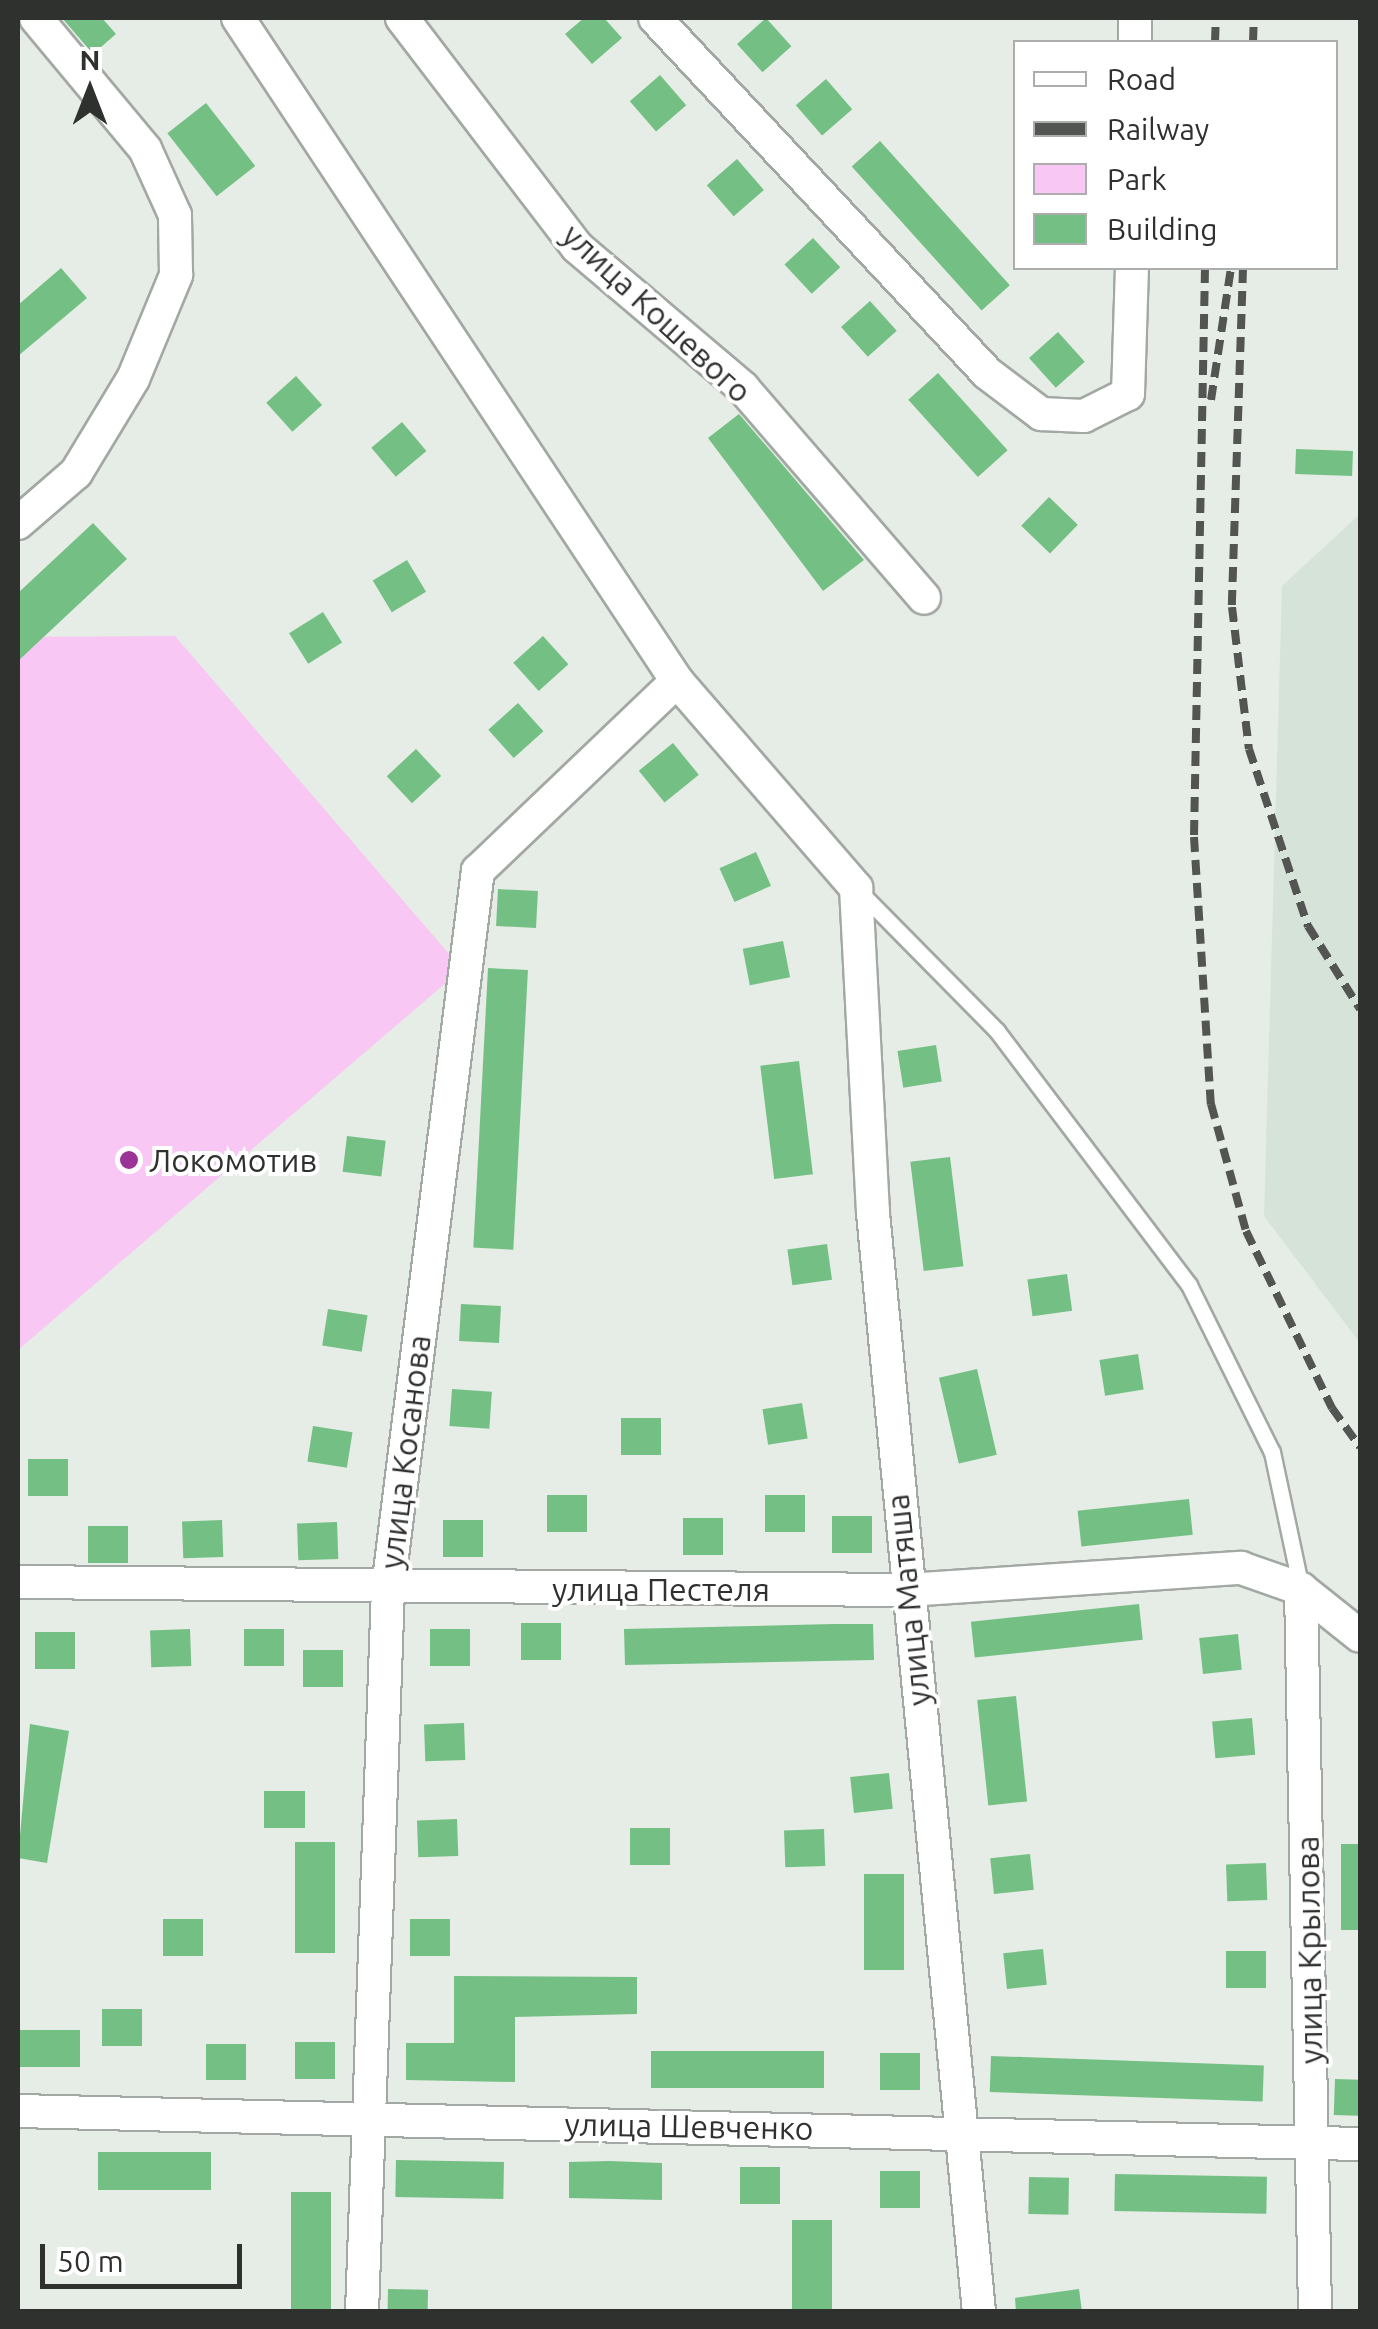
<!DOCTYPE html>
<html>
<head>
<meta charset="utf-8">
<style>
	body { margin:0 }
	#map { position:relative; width:1378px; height:2329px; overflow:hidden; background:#e6ece6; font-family:Ubuntu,sans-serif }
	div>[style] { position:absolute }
	.built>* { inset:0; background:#d6e3d8 }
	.green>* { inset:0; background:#f8c7f3 }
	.building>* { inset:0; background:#74c084; transform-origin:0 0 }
	.roads { filter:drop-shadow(2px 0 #a2a8a3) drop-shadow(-2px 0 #a2a8a3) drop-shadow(0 2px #a2a8a3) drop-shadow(0 -2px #a2a8a3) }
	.lane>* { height:15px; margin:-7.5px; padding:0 7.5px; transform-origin:7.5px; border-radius:7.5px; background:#fff }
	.street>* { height:32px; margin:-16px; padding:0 16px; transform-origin:16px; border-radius:16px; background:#fff }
	.rail>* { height:8px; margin-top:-4px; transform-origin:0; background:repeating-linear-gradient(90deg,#525552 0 15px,transparent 0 23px) }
	.dots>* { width:28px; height:28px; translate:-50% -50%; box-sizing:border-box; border:5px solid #fff; border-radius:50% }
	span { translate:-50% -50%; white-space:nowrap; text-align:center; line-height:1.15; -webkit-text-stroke:8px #fff; paint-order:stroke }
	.street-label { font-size:32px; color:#2f312f }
	.poi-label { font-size:32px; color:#2f312f }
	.left { translate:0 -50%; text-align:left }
	.frame { position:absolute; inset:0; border:20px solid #2f312f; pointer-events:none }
	.legend { position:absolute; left:1013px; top:40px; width:325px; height:230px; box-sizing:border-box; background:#fff; border:2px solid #acadac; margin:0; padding:12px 18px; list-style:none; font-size:30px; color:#2f312f }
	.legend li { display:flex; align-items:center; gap:20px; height:50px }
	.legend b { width:50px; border:2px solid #acadac }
	.north { position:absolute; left:40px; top:40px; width:100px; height:100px; -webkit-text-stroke:8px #fff; paint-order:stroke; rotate:0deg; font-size:28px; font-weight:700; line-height:40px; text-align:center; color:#2f312f }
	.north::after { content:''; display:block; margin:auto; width:35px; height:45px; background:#2f312f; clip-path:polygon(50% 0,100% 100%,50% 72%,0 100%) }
	.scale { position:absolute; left:40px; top:2244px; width:202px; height:45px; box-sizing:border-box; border:5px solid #2f312f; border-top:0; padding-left:12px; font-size:30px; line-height:35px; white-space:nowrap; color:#2f312f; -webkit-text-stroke:8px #fff; paint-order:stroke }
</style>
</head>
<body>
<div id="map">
	<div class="built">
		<i style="clip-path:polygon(1360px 514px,1360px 1343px,1264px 1216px,1282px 586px)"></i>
	</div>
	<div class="green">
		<i style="clip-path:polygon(175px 636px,462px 969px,18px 1350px,18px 637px)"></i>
	</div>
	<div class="building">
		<i style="clip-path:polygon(62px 18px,102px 18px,116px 34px,93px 54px)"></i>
		<i style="clip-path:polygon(584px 18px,604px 18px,622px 38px,592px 64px,565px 34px)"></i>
		<i style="left:766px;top:18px;width:38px;height:39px;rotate:48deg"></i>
		<i style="left:660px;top:75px;width:40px;height:40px;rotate:49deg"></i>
		<i style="left:826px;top:79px;width:40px;height:40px;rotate:49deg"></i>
		<i style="left:206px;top:103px;width:80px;height:49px;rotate:52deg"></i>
		<i style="left:880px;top:141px;width:194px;height:38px;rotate:48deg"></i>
		<i style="left:737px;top:159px;width:41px;height:40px;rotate:49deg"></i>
		<i style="left:813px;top:238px;width:40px;height:39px;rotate:47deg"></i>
		<i style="clip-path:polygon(61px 268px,87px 298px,18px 356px,18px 305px)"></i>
		<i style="left:870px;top:301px;width:40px;height:39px;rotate:48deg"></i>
		<i style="left:1058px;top:332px;width:40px;height:39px;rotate:48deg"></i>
		<i style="left:938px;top:373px;width:104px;height:40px;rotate:48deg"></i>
		<i style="left:296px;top:376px;width:39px;height:40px;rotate:48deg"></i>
		<i style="clip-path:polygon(739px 414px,864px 560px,823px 591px,708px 438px)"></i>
		<i style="left:402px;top:422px;width:38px;height:40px;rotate:50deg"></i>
		<i style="left:1296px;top:449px;width:57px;height:25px;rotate:2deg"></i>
		<i style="left:1049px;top:497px;width:40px;height:40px;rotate:44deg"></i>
		<i style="clip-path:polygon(93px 523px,127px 559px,18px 661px,18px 593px)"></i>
		<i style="left:407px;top:560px;width:37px;height:40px;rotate:59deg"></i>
		<i style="left:323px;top:612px;width:36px;height:40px;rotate:58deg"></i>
		<i style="left:543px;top:636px;width:38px;height:40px;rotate:48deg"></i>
		<i style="left:518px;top:703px;width:38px;height:40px;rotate:48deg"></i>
		<i style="left:673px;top:743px;width:41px;height:44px;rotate:51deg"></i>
		<i style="left:416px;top:749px;width:37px;height:40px;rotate:47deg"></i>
		<i style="left:756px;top:852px;width:37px;height:40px;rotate:66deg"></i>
		<i style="left:498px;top:889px;width:40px;height:37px;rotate:3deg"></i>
		<i style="left:783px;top:941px;width:37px;height:41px;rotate:79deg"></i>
		<i style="left:488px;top:968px;width:40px;height:280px;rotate:3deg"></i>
		<i style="left:936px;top:1045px;width:37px;height:39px;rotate:81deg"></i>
		<i style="left:799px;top:1061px;width:114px;height:39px;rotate:83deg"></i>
		<i style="left:347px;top:1136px;width:39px;height:36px;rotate:7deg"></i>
		<i style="left:950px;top:1157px;width:110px;height:40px;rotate:83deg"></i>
		<i style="left:827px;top:1244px;width:36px;height:40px;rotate:82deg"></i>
		<i style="left:1067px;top:1274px;width:37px;height:40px;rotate:82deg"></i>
		<i style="left:461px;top:1304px;width:40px;height:37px;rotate:3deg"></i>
		<i style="left:328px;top:1309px;width:40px;height:37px;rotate:9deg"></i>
		<i style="left:1138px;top:1354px;width:36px;height:39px;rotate:81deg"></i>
		<i style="left:977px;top:1369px;width:88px;height:39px;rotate:77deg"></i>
		<i style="left:452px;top:1389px;width:40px;height:37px;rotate:4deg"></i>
		<i style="left:802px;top:1403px;width:36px;height:40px;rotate:81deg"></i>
		<i style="left:621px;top:1418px;width:40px;height:37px"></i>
		<i style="left:313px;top:1426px;width:40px;height:36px;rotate:9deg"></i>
		<i style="left:68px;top:1459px;width:37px;height:40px;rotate:90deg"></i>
		<i style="left:547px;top:1495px;width:40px;height:37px"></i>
		<i style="left:765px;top:1495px;width:40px;height:37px"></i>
		<i style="left:1189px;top:1499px;width:36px;height:112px;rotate:84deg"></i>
		<i style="left:832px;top:1516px;width:40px;height:37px"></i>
		<i style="left:723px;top:1518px;width:37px;height:40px;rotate:90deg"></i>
		<i style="left:222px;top:1520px;width:37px;height:40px;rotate:88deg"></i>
		<i style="left:483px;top:1520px;width:37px;height:40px;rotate:90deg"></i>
		<i style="left:337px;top:1522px;width:37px;height:40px;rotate:88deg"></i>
		<i style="left:88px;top:1526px;width:40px;height:37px"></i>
		<i style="left:1139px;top:1604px;width:36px;height:169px;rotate:84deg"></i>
		<i style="left:521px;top:1623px;width:40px;height:37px"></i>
		<i style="clip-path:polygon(833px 1624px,873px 1624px,874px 1660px,625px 1665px,624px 1629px)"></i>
		<i style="left:190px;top:1629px;width:37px;height:40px;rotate:88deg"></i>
		<i style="left:244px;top:1629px;width:40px;height:37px"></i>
		<i style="left:470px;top:1629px;width:37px;height:40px;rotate:90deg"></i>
		<i style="left:35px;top:1632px;width:40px;height:37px"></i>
		<i style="left:1238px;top:1634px;width:36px;height:39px;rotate:84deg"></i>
		<i style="left:303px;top:1650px;width:40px;height:37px"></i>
		<i style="left:1016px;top:1696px;width:106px;height:39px;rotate:84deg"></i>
		<i style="left:1252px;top:1718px;width:37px;height:40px;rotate:85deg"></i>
		<i style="left:464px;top:1723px;width:37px;height:40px;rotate:88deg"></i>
		<i style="clip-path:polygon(30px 1724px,69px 1731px,47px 1863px,18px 1858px)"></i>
		<i style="left:889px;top:1773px;width:36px;height:39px;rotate:84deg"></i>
		<i style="left:264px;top:1791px;width:41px;height:37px"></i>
		<i style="left:457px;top:1819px;width:37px;height:40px;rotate:88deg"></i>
		<i style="left:670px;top:1828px;width:37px;height:40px;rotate:90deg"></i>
		<i style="left:824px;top:1829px;width:37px;height:40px;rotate:88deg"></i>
		<i style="left:295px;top:1842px;width:40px;height:111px"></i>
		<i style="left:1341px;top:1844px;width:19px;height:86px"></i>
		<i style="left:1030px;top:1854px;width:36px;height:40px;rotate:84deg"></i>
		<i style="left:1266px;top:1863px;width:37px;height:40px;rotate:88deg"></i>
		<i style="left:864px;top:1874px;width:40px;height:96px"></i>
		<i style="left:163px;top:1919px;width:40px;height:37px"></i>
		<i style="left:410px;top:1919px;width:40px;height:37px"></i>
		<i style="left:1043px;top:1949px;width:36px;height:40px;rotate:84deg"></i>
		<i style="left:1226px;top:1951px;width:40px;height:37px"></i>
		<i style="clip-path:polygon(454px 1976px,637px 1977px,637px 2014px,515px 2017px,515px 2082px,406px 2080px,406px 2043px,454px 2043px)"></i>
		<i style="left:102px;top:2009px;width:40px;height:37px"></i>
		<i style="left:80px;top:2030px;width:37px;height:62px;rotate:90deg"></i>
		<i style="left:295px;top:2042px;width:40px;height:37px"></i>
		<i style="left:206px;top:2044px;width:40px;height:36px"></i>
		<i style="left:651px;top:2051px;width:173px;height:37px"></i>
		<i style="left:880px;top:2053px;width:40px;height:37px"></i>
		<i style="left:991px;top:2056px;width:273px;height:36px;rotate:2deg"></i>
		<i style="left:1335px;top:2079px;width:25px;height:36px;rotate:2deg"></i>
		<i style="left:211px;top:2152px;width:38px;height:113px;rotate:90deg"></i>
		<i style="left:396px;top:2160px;width:108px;height:37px;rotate:1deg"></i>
		<i style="clip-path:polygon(609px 2161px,662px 2163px,662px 2200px,569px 2198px,569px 2162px)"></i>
		<i style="left:740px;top:2167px;width:40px;height:37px"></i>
		<i style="left:880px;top:2171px;width:40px;height:37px"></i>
		<i style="left:1115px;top:2174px;width:152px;height:37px;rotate:1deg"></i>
		<i style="left:1029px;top:2177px;width:40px;height:37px;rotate:1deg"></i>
		<i style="left:291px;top:2192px;width:40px;height:120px"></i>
		<i style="left:792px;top:2220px;width:40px;height:92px"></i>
		<i style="left:388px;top:2289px;width:40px;height:23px;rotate:1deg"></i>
		<i style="clip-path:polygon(1079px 2289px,1082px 2312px,1016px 2312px,1015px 2298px)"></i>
	</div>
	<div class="roads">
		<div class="lane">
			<i style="left:862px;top:894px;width:192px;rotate:45.4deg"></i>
			<i style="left:997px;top:1031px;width:318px;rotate:52.9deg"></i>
			<i style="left:1189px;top:1285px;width:186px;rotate:63.6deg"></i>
			<i style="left:1272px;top:1452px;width:139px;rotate:78deg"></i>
		</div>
		<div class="street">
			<i style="left:238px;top:18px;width:795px;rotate:56.49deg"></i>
			<i style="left:677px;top:681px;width:274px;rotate:49.1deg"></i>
			<i style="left:856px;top:888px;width:325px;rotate:87deg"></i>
			<i style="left:873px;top:1213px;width:1104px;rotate:84.49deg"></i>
			<i style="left:402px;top:18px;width:288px;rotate:52.6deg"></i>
			<i style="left:577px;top:247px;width:218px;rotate:40.3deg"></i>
			<i style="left:743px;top:388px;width:277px;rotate:49.2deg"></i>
			<i style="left:655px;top:18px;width:486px;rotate:46.9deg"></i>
			<i style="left:987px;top:373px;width:68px;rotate:37.2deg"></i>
			<i style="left:1041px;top:414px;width:43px;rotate:2.7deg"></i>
			<i style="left:1084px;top:416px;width:49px;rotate:-26.6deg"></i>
			<i style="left:1128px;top:394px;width:126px;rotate:-88.2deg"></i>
			<i style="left:1135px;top:18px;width:24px;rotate:90deg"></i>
			<i style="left:18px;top:523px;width:77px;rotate:-40.8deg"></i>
			<i style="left:76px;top:473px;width:110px;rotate:-58.8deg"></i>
			<i style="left:133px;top:379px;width:113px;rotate:-67.5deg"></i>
			<i style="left:176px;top:275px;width:60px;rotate:-91deg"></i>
			<i style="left:175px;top:215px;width:72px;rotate:-114.4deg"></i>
			<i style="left:145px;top:149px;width:170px;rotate:-129.8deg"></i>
			<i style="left:18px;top:1582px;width:889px;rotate:0.52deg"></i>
			<i style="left:907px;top:1590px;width:335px;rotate:-3.8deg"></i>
			<i style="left:1241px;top:1568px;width:64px;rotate:19.3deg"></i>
			<i style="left:1301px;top:1589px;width:75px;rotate:38.5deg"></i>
			<i style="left:1301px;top:1589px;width:723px;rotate:88.89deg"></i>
			<i style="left:18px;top:2111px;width:1342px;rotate:1.41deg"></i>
			<i style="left:362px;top:2312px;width:724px;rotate:-87.94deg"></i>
			<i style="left:388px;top:1588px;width:723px;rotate:-82.85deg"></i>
			<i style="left:478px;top:871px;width:275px;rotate:-43.7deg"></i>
		</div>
	</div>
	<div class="rail">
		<i style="left:1215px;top:42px;width:24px;rotate:-88deg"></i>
		<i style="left:1253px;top:42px;width:24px;rotate:-88deg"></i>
		<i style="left:1205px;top:268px;width:569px;rotate:91.11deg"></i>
		<i style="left:1194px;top:837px;width:268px;rotate:86.4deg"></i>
		<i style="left:1211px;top:1104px;width:132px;rotate:74.6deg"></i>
		<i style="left:1246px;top:1231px;width:197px;rotate:64.1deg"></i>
		<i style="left:1332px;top:1408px;width:48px;rotate:54.3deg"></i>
		<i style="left:1243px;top:268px;width:339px;rotate:91.9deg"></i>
		<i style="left:1232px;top:607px;width:143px;rotate:83.2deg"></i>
		<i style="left:1249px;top:749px;width:187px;rotate:71.6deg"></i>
		<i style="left:1308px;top:926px;width:98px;rotate:57.9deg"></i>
		<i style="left:1211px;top:400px;width:134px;rotate:-81.4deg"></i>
	</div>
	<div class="dots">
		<i style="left:129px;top:1160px;background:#9b3396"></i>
	</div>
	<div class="street-label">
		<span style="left:657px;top:313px;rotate:43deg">улица Кошевого</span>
		<span style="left:405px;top:1452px;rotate:-83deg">улица Косанова</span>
		<span style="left:661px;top:1589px">улица Пестеля</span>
		<span style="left:908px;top:1600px;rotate:-96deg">улица Матяша</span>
		<span style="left:1309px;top:1950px;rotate:-91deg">улица Крылова</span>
		<span style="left:689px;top:2126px;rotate:1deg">улица Шевченко</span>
	</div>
	<div class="poi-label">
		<span class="left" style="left:149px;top:1160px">Локомотив</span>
	</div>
	<div class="frame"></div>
	<ul class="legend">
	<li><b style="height:12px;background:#fff"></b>Road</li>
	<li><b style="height:12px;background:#525552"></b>Railway</li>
	<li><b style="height:28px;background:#f8c7f3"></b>Park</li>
	<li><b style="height:28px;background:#74c084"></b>Building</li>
	</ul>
	<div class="north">N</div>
	<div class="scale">50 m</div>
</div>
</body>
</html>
